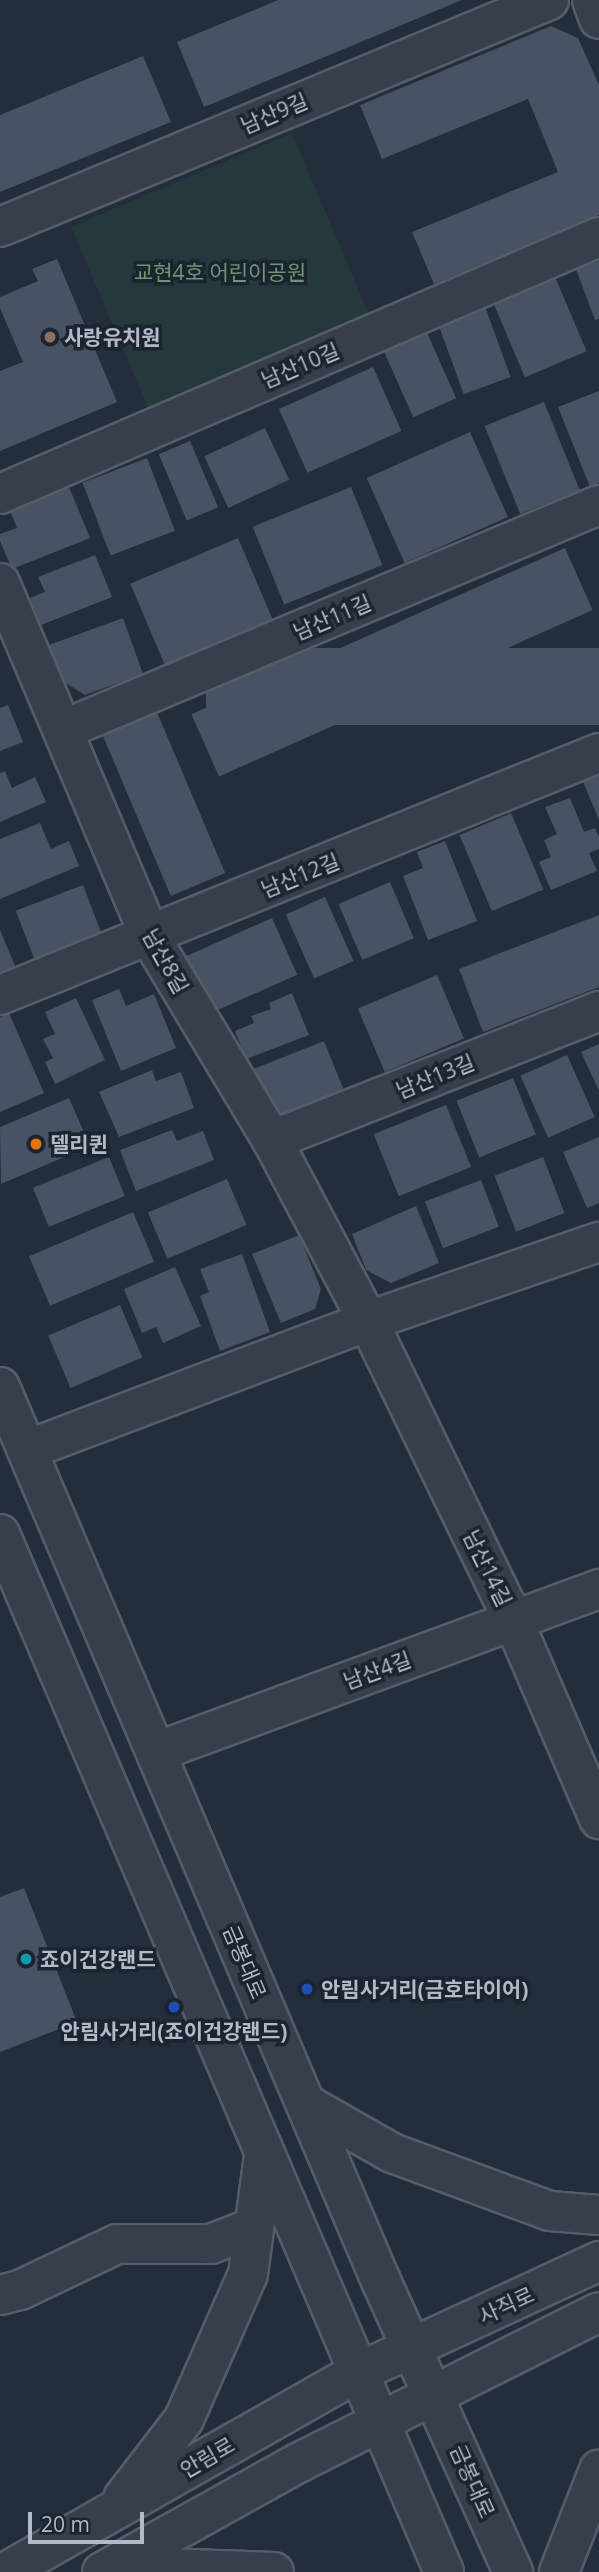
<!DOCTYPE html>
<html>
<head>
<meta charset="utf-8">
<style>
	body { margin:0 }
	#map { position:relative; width:599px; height:2572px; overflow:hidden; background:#232d3b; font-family:"Open Sans","Noto Sans KR",sans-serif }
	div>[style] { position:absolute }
	.green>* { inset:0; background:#25393c; transform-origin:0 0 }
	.building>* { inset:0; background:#485262; transform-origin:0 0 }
	.roads { filter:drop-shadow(2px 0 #555d69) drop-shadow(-2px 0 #555d69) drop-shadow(0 2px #555d69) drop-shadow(0 -2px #555d69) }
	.minor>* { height:38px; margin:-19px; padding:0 19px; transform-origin:19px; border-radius:19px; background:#373f4b }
	.dots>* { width:19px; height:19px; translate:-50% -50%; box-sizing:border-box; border:4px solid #1c2430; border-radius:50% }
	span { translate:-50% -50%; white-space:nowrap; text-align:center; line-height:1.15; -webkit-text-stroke:7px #1c2430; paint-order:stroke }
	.street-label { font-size:21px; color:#b3bac7 }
	.park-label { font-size:21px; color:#6a9775 }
	.poi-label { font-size:21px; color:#b3bac7; font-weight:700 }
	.left { translate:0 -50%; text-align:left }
	.scale { position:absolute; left:28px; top:2512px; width:116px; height:32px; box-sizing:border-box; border:4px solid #b3bac7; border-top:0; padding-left:9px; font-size:21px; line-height:24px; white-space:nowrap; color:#b3bac7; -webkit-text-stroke:5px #1c2430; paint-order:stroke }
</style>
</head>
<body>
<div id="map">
	<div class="green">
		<i style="left:292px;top:133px;width:199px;height:240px;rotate:67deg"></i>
	</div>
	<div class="building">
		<i style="clip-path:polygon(278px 0,462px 0,204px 107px,177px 42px)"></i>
		<i style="clip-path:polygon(551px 26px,578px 38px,599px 85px,599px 215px,434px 284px,412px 232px,558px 172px,528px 99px,382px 159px,360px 105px)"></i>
		<i style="clip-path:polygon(143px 56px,171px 122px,0 192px,0 115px)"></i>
		<i style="clip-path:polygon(57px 259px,117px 402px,0 451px,0 371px,23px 362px,0 308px,0 297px,38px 281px,32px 269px)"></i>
		<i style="clip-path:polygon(599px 261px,599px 319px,595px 320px,576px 269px)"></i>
		<i style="left:553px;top:272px;width:86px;height:67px;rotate:67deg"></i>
		<i style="left:483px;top:301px;width:81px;height:50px;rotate:70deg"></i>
		<i style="left:424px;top:326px;width:79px;height:47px;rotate:66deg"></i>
		<i style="left:373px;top:367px;width:70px;height:103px;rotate:66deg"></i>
		<i style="clip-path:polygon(599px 391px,599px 483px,590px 487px,558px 407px)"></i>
		<i style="left:544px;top:402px;width:95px;height:64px;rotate:68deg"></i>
		<i style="left:265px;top:428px;width:57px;height:67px;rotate:65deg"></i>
		<i style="left:470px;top:432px;width:93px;height:113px;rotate:66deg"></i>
		<i style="left:190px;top:441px;width:72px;height:34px;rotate:67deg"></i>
		<i style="left:147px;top:458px;width:78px;height:69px;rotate:69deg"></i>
		<i style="clip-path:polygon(67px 482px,90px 538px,12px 569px,0 541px,0 534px,17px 528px,8px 506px)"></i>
		<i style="left:351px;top:487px;width:84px;height:106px;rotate:68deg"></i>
		<i style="left:238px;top:538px;width:93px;height:117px;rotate:67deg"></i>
		<i style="left:565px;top:548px;width:68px;height:409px;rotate:66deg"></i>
		<i style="clip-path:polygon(95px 555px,112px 597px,41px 625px,30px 598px,45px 592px,38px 577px)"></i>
		<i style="clip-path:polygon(123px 618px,143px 674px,85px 695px,61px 680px,49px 645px)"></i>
		<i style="left:599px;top:648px;width:77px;height:393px;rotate:90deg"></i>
		<i style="clip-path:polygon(8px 705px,23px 742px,0 751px,0 708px)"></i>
		<i style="left:156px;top:710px;width:177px;height:59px;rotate:67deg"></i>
		<i style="clip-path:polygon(5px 771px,12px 788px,35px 777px,46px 802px,0 822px,0 773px)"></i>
		<i style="clip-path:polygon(599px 772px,599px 820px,582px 779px)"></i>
		<i style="clip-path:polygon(570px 798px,584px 832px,595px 828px,599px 837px,599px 849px,589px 853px,597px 871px,551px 890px,539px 862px,551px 857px,544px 840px,557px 834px,545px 807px)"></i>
		<i style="left:511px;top:813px;width:83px;height:56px;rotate:67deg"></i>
		<i style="clip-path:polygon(40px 823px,51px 849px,69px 841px,79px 866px,0 899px,0 839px)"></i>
		<i style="clip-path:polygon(445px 841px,477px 921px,428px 940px,403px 876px,423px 868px,417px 852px)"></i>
		<i style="left:390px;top:882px;width:61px;height:56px;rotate:67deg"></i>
		<i style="left:83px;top:885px;width:53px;height:72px;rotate:69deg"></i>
		<i style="left:325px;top:897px;width:70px;height:43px;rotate:66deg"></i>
		<i style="clip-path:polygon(599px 915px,599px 987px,483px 1032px,459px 969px)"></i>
		<i style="left:272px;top:918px;width:62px;height:94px;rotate:66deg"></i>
		<i style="clip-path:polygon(0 930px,18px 973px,0 981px)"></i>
		<i style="left:437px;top:975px;width:69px;height:86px;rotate:67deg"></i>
		<i style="clip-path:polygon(119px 989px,126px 1006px,154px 994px,176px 1048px,121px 1071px,92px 1000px)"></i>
		<i style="clip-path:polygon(292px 993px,309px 1035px,246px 1059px,235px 1031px,254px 1023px,251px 1016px,271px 1009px,269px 1003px)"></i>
		<i style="clip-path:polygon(76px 998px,105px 1060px,55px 1084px,45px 1062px,53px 1058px,43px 1039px,55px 1034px,45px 1012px)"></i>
		<i style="clip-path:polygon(9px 1013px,44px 1093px,0 1112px,0 1017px)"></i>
		<i style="clip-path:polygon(324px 1041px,347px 1098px,289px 1121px,267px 1110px,251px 1070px)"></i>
		<i style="clip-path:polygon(599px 1044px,599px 1091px,581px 1052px)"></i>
		<i style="left:567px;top:1055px;width:68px;height:51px;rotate:66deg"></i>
		<i style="clip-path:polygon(152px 1070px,156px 1081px,181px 1072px,194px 1108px,119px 1137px,99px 1092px)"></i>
		<i style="left:513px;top:1078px;width:61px;height:61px;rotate:68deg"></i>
		<i style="clip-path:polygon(69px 1098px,90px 1146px,1px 1184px,0 1127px)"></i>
		<i style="left:446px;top:1105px;width:67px;height:78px;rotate:68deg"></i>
		<i style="clip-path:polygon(172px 1130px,177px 1141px,203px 1131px,214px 1160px,136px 1191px,120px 1150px)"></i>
		<i style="clip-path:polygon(599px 1137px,599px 1203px,587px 1208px,563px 1152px)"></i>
		<i style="left:109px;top:1157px;width:42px;height:82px;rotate:68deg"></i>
		<i style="left:543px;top:1157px;width:60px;height:52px;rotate:69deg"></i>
		<i style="left:227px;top:1179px;width:50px;height:86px;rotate:67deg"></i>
		<i style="left:481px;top:1180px;width:50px;height:60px;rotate:69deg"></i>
		<i style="clip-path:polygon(416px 1206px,439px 1263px,391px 1283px,366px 1270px,352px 1234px)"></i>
		<i style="left:133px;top:1212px;width:54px;height:113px;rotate:67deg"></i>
		<i style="clip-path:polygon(299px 1235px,321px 1289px,315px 1309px,281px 1323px,252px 1254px)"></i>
		<i style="clip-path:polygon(242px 1254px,270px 1332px,220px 1351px,200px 1296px,209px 1292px,200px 1269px)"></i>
		<i style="clip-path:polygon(175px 1267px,201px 1326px,163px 1343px,156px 1327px,142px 1333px,124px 1289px)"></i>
		<i style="left:120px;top:1305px;width:57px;height:78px;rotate:67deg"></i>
		<i style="clip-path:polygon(24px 1888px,77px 2022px,0 2052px,0 1897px)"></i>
	</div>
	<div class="roads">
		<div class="minor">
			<i style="left:592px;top:0;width:20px;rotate:70deg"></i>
			<i style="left:0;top:227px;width:594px;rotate:-22.46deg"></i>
			<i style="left:0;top:494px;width:652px;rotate:-23.22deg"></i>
			<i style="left:0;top:583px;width:384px;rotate:67deg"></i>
			<i style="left:150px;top:937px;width:237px;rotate:59deg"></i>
			<i style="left:272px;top:1140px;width:205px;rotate:62.1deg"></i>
			<i style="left:368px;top:1321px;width:332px;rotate:64.1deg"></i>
			<i style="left:513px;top:1620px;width:217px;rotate:66.6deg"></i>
			<i style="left:65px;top:729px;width:579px;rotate:-22.76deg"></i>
			<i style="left:0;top:995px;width:646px;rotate:-22deg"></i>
			<i style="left:272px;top:1140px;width:352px;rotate:-21.5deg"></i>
			<i style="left:0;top:1387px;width:972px;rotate:66.92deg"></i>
			<i style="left:381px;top:2281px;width:320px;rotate:65.6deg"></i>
			<i style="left:27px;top:1450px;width:365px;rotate:-20.7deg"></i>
			<i style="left:368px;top:1321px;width:244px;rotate:-18.9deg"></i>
			<i style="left:0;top:1534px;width:1129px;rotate:66.84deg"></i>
			<i style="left:156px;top:1752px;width:472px;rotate:-20.2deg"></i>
			<i style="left:306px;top:2104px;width:99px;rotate:29.7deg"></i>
			<i style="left:392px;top:2153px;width:168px;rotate:20.2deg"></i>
			<i style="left:550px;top:2211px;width:49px;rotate:4.7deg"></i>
			<i style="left:0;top:2295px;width:21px;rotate:-14deg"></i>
			<i style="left:20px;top:2290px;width:107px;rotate:-25.4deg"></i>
			<i style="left:117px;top:2244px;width:94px"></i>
			<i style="left:211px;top:2244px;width:46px;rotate:-21.6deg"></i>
			<i style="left:123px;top:2498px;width:100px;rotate:-52.3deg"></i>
			<i style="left:184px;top:2419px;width:158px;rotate:-66.2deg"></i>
			<i style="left:248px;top:2274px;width:119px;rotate:-82.3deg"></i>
			<i style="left:116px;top:2566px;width:158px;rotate:2.2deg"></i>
			<i style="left:6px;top:2572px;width:403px;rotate:-29.6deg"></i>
			<i style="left:357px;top:2373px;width:267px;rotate:-24.8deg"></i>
			<i style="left:102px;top:2572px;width:224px;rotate:-29.1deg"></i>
			<i style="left:298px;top:2463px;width:337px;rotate:-26.6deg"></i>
			<i style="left:559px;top:2572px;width:110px;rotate:-68.6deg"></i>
		</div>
	</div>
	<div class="dots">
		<i style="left:50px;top:337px;background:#8d6e63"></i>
		<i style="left:36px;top:1144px;background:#e8710a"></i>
		<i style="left:26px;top:1959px;background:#0f9aa8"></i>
		<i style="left:307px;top:1989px;background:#1a4fb4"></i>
		<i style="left:174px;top:2007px;background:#1a4fb4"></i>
	</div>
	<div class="street-label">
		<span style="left:274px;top:113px;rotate:-23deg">남산9길</span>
		<span style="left:300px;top:365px;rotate:-23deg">남산10길</span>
		<span style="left:332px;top:617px;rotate:-23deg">남산11길</span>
		<span style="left:300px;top:875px;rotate:-22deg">남산12길</span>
		<span style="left:166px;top:961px;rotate:61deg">남산8길</span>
		<span style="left:435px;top:1076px;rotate:-22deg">남산13길</span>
		<span style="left:488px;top:1568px;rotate:64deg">남산14길</span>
		<span style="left:377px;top:1670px;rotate:-20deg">남산4길</span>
		<span style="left:245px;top:1962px;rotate:67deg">금봉대로</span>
		<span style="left:506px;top:2305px;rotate:-25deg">사직로</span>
		<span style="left:207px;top:2457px;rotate:-30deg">안림로</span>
		<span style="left:473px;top:2481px;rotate:66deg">금봉대로</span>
	</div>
	<div class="park-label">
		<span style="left:220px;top:272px">교현4호 어린이공원</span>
	</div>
	<div class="poi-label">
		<span class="left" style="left:64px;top:337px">사랑유치원</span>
		<span class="left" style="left:50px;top:1144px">델리퀸</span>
		<span class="left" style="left:40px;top:1959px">죠이건강랜드</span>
		<span class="left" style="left:321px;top:1989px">안림사거리(금호타이어)</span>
		<span style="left:174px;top:2031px">안림사거리(죠이건강랜드)</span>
	</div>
	<div class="scale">20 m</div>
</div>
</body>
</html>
